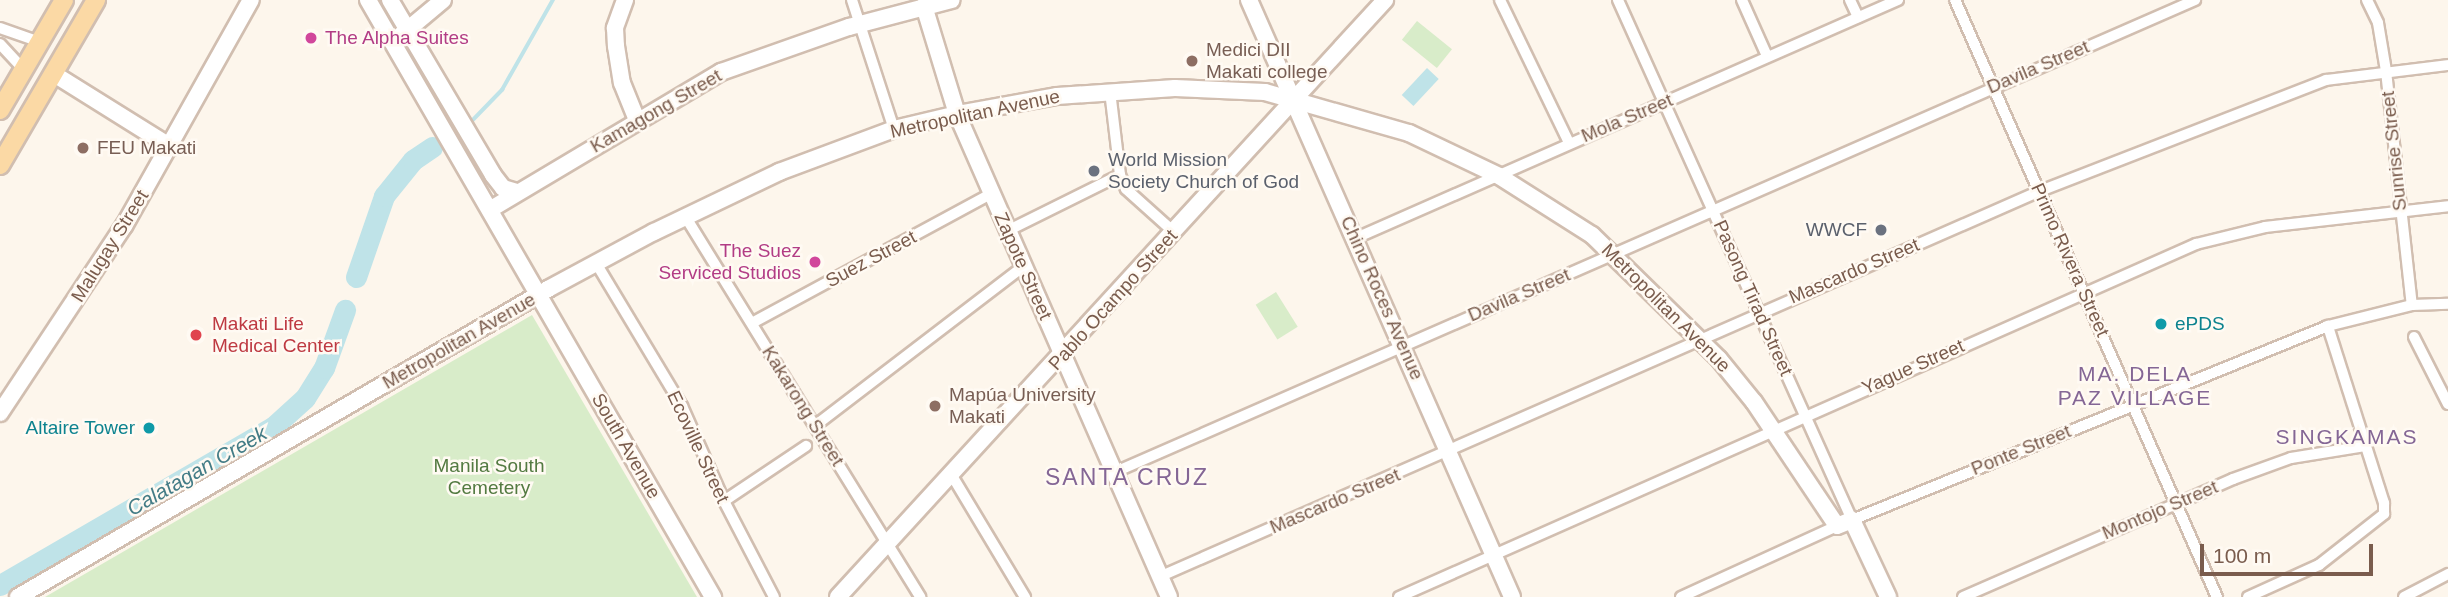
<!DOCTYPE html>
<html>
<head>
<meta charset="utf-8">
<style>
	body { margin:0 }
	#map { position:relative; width:2448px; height:597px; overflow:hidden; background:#fdf6ec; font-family:Arial,sans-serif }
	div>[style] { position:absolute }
	.green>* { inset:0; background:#d8ecc9; transform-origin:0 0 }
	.water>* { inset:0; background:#bfe3e8; transform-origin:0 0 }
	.stream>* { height:3.5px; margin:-1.75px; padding:0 1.75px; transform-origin:1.75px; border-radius:1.75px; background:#bfe3e8 }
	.river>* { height:21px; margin:-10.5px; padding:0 10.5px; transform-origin:10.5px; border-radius:10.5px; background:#bfe3e8 }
	.roads { filter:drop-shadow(2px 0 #d1beb0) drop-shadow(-2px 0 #d1beb0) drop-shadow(0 2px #d1beb0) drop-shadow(0 -2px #d1beb0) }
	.street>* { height:10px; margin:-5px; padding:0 5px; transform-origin:5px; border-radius:5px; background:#fff }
	.secondary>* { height:16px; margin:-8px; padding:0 8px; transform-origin:8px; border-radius:8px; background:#fff }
	.primary>* { height:18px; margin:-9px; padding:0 9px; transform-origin:9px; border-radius:9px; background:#fbd9a5 }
	.dots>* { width:19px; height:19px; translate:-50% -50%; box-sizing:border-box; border:4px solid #fffaf3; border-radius:50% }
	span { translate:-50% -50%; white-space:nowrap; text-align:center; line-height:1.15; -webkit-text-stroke:5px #fffaf3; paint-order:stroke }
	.hotel-label { font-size:19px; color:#b23c85 }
	.left { translate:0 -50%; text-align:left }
	.right { translate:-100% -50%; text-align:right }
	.education-label { font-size:19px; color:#785e54 }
	.street-label { font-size:19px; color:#7a5c4d }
	.worship-label { font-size:19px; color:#5b616d }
	.health-label { font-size:19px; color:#be3a42 }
	.culture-label { font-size:19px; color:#0d838f }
	.park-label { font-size:19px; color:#537a41 }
	.neighbourhood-label { font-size:21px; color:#846695; letter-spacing:2px }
	.water-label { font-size:21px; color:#437c86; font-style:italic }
	.quarter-label { font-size:23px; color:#846695; letter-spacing:2px }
	.scale { position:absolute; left:2200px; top:544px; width:173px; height:32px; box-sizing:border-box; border:4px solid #7a5c4d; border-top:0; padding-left:9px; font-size:21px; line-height:24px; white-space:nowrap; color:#7a5c4d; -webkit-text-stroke:5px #fffaf3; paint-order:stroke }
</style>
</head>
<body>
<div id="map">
	<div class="green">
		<i style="left:1417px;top:21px;width:45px;height:24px;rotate:39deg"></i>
		<i style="left:1276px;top:292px;width:41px;height:24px;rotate:58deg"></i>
		<i style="clip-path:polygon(532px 315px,697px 597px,45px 597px)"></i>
	</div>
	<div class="water">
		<i style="left:1427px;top:68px;width:16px;height:37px;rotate:43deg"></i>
	</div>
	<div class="stream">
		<i style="left:471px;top:122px;width:45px;rotate:-45.9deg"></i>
		<i style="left:502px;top:90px;width:103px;rotate:-60.5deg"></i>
		<i style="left:432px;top:147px;width:12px;rotate:-31deg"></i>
	</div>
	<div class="river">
		<i style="left:356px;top:277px;width:86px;rotate:-70.9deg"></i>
		<i style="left:384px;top:196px;width:46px;rotate:-51.1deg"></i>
		<i style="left:413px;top:160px;width:23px;rotate:-34deg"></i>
		<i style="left:0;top:585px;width:315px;rotate:-30.1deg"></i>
		<i style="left:273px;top:427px;width:43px;rotate:-42.2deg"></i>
		<i style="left:305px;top:398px;width:36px;rotate:-58deg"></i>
		<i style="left:324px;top:368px;width:62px;rotate:-70.1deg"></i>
	</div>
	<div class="roads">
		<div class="street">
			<i style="left:852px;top:0;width:136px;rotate:72deg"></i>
			<i style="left:1500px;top:0;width:159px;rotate:64.2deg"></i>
			<i style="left:1618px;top:0;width:570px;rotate:65.77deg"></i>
			<i style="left:1852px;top:520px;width:514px;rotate:-22.17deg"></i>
			<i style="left:2328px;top:326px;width:87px;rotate:-14deg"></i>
			<i style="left:2412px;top:305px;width:36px;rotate:-2deg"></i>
			<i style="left:1742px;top:0;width:61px;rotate:65.9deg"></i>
			<i style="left:1850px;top:0;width:19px;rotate:65deg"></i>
			<i style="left:1955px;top:0;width:652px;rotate:66.31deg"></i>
			<i style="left:2367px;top:0;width:25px;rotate:64deg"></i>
			<i style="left:2378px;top:23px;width:49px;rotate:80.5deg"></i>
			<i style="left:2386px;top:71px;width:235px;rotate:83.7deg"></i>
			<i style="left:0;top:28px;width:42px;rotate:19.3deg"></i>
			<i style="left:0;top:44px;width:35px;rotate:47deg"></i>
			<i style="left:1110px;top:91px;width:85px;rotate:83.2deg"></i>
			<i style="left:1120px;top:175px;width:15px;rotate:67deg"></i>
			<i style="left:1126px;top:189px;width:64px;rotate:41.9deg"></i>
			<i style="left:685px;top:216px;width:448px;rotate:58.3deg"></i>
			<i style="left:1007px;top:231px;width:126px;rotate:-26.4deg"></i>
			<i style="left:1356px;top:238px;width:592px;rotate:-23.71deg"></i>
			<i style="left:596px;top:263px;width:167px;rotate:59deg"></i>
			<i style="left:682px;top:406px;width:104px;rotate:66.1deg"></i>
			<i style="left:724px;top:501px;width:108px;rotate:62.5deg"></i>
			<i style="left:752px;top:323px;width:272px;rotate:-28.4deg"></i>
			<i style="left:2414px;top:337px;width:75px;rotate:63.1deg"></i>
			<i style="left:816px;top:425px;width:260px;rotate:-37.4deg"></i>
			<i style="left:1113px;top:473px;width:1181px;rotate:-23.61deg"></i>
			<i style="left:951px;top:474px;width:144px;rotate:59deg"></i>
			<i style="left:724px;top:501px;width:99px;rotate:-33.9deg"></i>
			<i style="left:1159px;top:577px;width:962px;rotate:-23.66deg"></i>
			<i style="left:2040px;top:191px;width:307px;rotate:-21.2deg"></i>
			<i style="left:2326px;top:80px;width:123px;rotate:-7deg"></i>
			<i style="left:1399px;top:597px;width:872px;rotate:-23.89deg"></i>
			<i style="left:2196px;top:244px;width:71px;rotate:-13.8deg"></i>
			<i style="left:2265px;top:227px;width:184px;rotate:-6.5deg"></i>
			<i style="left:1681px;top:597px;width:171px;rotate:-24.5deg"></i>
			<i style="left:1963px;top:597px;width:295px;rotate:-23.6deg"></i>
			<i style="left:2233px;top:479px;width:62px;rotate:-19.9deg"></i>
			<i style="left:2291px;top:458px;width:75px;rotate:-9.2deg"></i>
			<i style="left:2248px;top:597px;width:78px;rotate:-24.3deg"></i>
			<i style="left:2319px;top:565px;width:83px;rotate:-38.1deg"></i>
			<i style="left:2384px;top:514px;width:11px;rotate:-90deg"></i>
			<i style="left:2384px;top:503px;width:186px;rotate:-107.6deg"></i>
			<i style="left:2404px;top:597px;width:50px;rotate:-27.6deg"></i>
		</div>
		<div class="secondary">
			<i style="left:368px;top:0;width:690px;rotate:59.98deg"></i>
			<i style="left:390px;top:0;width:203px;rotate:59.5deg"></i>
			<i style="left:493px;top:175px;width:16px;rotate:52deg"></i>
			<i style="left:503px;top:188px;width:15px;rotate:16deg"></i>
			<i style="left:625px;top:0;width:30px;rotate:110deg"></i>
			<i style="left:615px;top:28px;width:18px;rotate:87deg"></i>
			<i style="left:616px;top:46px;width:37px;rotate:81deg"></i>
			<i style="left:622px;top:83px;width:40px;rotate:68deg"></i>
			<i style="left:1249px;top:0;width:652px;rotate:66.22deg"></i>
			<i style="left:924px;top:6px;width:113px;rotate:73deg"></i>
			<i style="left:957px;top:114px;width:527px;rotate:66.3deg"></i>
			<i style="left:400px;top:36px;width:56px;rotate:-39.9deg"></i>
			<i style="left:54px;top:74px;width:138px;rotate:32deg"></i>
			<i style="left:491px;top:209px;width:268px;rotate:-30.8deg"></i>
			<i style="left:721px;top:72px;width:136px;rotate:-19.4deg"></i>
			<i style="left:849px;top:27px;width:106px;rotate:-14.7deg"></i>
			<i style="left:0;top:413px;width:224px;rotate:-56.5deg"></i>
			<i style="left:124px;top:226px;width:259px;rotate:-60.7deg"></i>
			<i style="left:18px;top:597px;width:613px;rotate:-30.16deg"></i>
			<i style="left:548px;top:289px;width:120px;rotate:-28.3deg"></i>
			<i style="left:654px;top:232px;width:139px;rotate:-25.6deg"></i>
			<i style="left:779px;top:172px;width:123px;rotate:-20.5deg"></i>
			<i style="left:894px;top:129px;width:65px;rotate:-13.4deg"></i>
			<i style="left:957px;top:114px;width:102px;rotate:-10.2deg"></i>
			<i style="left:1057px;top:96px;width:118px;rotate:-3.9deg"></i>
			<i style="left:1175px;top:88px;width:90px;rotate:2.5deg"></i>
			<i style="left:1265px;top:92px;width:150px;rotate:15.9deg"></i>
			<i style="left:1409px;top:133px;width:100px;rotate:25.5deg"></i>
			<i style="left:1499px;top:176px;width:110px;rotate:32.4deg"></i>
			<i style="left:1592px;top:235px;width:177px;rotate:44.3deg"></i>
			<i style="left:1719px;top:359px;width:55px;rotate:50.9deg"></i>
			<i style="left:1754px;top:402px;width:149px;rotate:56.2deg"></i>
			<i style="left:1837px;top:526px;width:16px;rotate:-22deg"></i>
			<i style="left:1852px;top:520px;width:85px;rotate:64.9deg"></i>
			<i style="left:838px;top:597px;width:810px;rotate:-47.5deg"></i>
		</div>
		<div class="primary">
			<i style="left:0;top:110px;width:127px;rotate:-59.8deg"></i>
			<i style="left:0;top:165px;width:191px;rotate:-59.8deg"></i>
		</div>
	</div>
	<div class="dots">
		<i style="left:311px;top:38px;background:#d1479c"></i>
		<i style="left:1192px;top:61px;background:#8d6e63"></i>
		<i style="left:83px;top:148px;background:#8d6e63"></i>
		<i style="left:1094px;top:171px;background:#6b7280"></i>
		<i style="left:1881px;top:230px;background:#6b7280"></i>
		<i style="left:815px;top:262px;background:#d1479c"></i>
		<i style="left:2161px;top:324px;background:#0f9aa8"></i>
		<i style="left:196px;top:335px;background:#e0444e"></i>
		<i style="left:935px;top:406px;background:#8d6e63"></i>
		<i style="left:149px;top:428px;background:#0f9aa8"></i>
	</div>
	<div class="hotel-label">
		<span class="left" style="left:325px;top:38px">The Alpha Suites</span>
		<span class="right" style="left:801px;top:262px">The Suez<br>Serviced Studios</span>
	</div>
	<div class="education-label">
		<span class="left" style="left:1206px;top:61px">Medici DII<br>Makati college</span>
		<span class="left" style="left:97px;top:148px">FEU Makati</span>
		<span class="left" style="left:949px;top:406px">Mapúa University<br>Makati</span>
	</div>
	<div class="street-label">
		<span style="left:2038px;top:67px;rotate:-23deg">Davila Street</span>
		<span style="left:656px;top:111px;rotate:-30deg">Kamagong Street</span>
		<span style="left:975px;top:114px;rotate:-12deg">Metropolitan Avenue</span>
		<span style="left:1627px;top:118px;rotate:-23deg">Mola Street</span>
		<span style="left:2394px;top:151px;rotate:-96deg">Sunrise Street</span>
		<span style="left:110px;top:246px;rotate:-58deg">Malugay Street</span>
		<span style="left:871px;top:259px;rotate:-28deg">Suez Street</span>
		<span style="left:2070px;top:260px;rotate:66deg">Primo Rivera Street</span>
		<span style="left:1023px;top:266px;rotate:66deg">Zapote Street</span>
		<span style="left:1854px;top:271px;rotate:-23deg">Mascardo Street</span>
		<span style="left:1519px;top:295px;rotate:-23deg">Davila Street</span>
		<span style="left:1382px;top:298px;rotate:66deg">Chino Roces Avenue</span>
		<span style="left:1753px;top:298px;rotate:66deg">Pasong Tirad Street</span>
		<span style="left:1113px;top:300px;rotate:-48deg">Pablo Ocampo Street</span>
		<span style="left:1666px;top:308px;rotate:45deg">Metropolitan Avenue</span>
		<span style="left:459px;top:341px;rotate:-30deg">Metropolitan Avenue</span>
		<span style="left:1913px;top:367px;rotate:-24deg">Yague Street</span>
		<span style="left:803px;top:406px;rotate:58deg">Kakarong Street</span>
		<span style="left:626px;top:446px;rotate:60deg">South Avenue</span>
		<span style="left:698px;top:447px;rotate:65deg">Ecoville Street</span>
		<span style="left:2021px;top:450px;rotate:-22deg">Ponte Street</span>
		<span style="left:1335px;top:501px;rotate:-23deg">Mascardo Street</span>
		<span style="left:2160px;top:510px;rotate:-23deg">Montojo Street</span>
	</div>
	<div class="worship-label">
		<span class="left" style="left:1108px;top:171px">World Mission<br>Society Church of God</span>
		<span class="right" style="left:1867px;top:230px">WWCF</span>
	</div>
	<div class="health-label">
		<span class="left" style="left:212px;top:335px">Makati Life<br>Medical Center</span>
	</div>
	<div class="culture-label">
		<span class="left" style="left:2175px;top:324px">ePDS</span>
		<span class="right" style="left:135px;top:428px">Altaire Tower</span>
	</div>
	<div class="park-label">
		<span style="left:489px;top:477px">Manila South<br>Cemetery</span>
	</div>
	<div class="neighbourhood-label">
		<span style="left:2135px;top:386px">MA. DELA<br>PAZ VILLAGE</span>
		<span style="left:2347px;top:437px">SINGKAMAS</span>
	</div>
	<div class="water-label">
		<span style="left:197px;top:471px;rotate:-30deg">Calatagan Creek</span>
	</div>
	<div class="quarter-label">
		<span style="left:1127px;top:477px">SANTA CRUZ</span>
	</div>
	<div class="scale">100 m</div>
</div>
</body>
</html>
